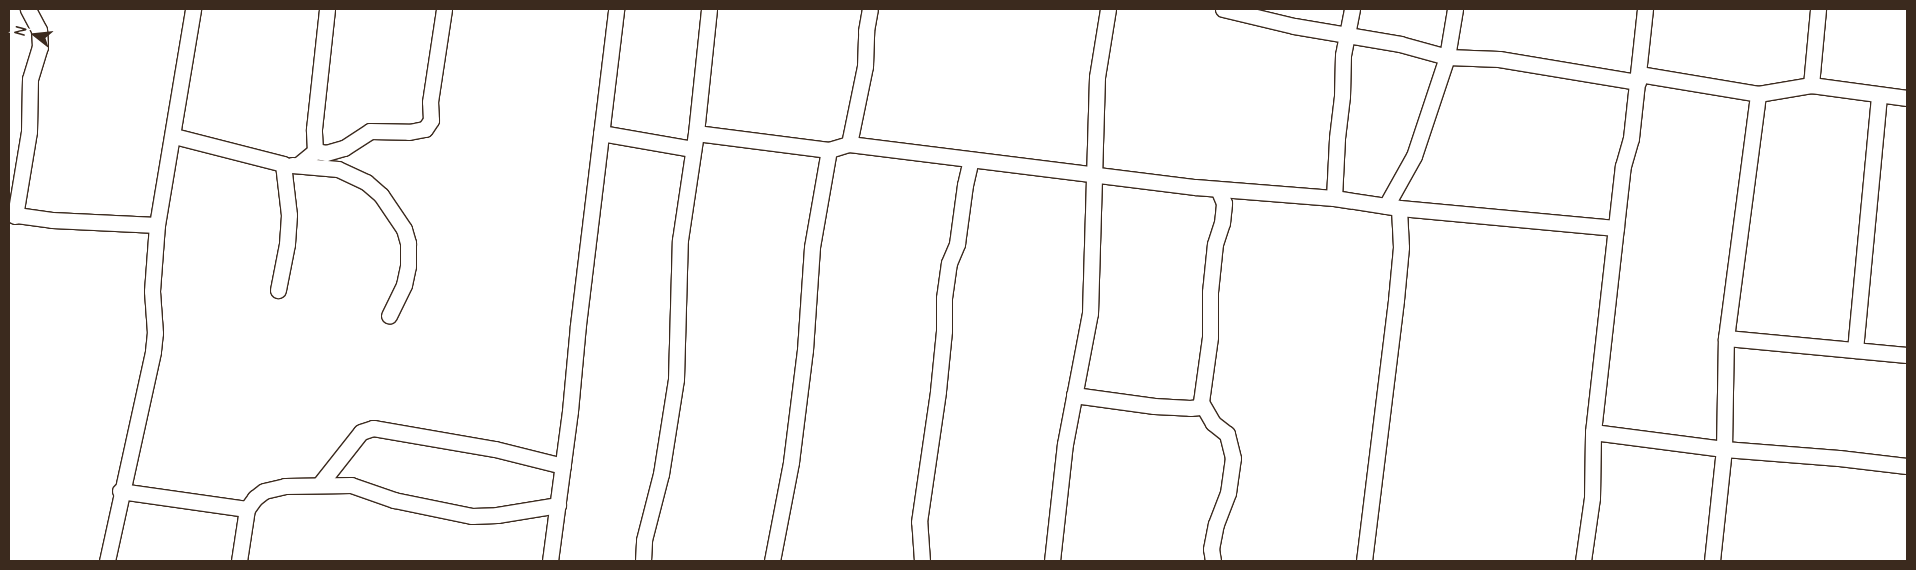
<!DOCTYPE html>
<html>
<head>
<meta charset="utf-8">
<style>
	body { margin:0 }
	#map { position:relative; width:1916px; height:570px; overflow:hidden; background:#fff; font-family:Delius,sans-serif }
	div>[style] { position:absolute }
	.roads { filter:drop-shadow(1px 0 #3b2a1e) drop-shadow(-1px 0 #3b2a1e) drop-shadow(0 1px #3b2a1e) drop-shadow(0 -1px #3b2a1e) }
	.minor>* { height:15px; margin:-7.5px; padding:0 7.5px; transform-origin:7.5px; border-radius:7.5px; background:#fff }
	span { translate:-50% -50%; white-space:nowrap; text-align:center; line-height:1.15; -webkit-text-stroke:4.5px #fff; paint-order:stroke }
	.frame { position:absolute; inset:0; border:10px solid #3b2a1e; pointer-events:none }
	.north { position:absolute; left:10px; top:10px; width:50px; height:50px; -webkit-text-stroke:4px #fff; paint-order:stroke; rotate:286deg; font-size:14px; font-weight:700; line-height:20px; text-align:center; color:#3b2a1e }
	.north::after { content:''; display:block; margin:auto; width:18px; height:22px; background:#3b2a1e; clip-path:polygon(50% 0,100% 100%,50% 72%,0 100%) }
</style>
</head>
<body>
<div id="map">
	<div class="roads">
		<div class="minor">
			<i style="left:1223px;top:9px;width:73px;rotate:13.5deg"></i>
			<i style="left:1294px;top:26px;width:108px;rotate:9.6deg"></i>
			<i style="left:1400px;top:44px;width:49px;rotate:15.5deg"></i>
			<i style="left:1447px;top:57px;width:52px;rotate:2.2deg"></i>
			<i style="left:1499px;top:59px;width:141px;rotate:9.4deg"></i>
			<i style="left:1639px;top:74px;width:121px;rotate:9.5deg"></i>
			<i style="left:1758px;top:94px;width:54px;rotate:-9.6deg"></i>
			<i style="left:1811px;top:85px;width:97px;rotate:7.7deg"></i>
			<i style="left:1811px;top:85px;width:76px;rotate:-84.7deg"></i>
			<i style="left:601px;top:133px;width:93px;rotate:9.9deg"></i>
			<i style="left:696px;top:133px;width:134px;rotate:7.3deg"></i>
			<i style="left:829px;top:150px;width:21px;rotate:-17deg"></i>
			<i style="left:849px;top:144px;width:349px;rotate:7.1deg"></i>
			<i style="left:1195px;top:187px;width:139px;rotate:4.5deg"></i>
			<i style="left:1334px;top:198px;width:66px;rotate:8.7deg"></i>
			<i style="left:1399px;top:208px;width:218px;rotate:5.3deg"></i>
			<i style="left:174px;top:136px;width:113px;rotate:14.4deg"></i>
			<i style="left:283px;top:164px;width:51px;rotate:83.3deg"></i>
			<i style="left:289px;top:215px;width:29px;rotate:94deg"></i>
			<i style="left:287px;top:244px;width:47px;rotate:101.1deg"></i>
			<i style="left:849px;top:144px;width:80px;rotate:-78.4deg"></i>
			<i style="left:865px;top:66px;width:35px;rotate:-88deg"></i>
			<i style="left:866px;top:31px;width:22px;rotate:-80deg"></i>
			<i style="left:315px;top:151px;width:22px;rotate:-93deg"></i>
			<i style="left:314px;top:129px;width:121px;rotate:-83.8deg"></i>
			<i style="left:292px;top:165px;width:46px;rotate:5deg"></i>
			<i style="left:338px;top:169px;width:31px;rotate:25deg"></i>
			<i style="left:366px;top:182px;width:20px;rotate:41deg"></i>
			<i style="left:381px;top:195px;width:41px;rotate:55.9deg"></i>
			<i style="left:404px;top:229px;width:15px;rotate:74deg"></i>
			<i style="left:408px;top:243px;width:23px;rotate:90deg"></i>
			<i style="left:408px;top:266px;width:19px;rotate:102deg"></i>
			<i style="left:404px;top:285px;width:34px;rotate:116deg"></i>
			<i style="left:298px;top:165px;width:22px;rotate:-39deg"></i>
			<i style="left:315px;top:151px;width:11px;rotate:10deg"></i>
			<i style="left:326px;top:153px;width:19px;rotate:-16deg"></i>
			<i style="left:344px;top:148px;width:31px;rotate:-33deg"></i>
			<i style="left:370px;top:131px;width:39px;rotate:1deg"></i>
			<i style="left:409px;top:132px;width:16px;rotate:-11deg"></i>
			<i style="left:425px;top:129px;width:11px;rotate:-56deg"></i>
			<i style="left:431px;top:120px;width:18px;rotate:-93deg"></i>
			<i style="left:430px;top:102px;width:94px;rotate:-81.4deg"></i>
			<i style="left:1334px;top:198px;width:60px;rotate:-87.1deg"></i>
			<i style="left:1337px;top:138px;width:42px;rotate:-83.2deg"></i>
			<i style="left:1342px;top:96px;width:41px;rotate:-88.6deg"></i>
			<i style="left:1343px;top:55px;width:47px;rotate:-78.9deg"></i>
			<i style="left:1386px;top:206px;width:57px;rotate:-60.8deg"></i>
			<i style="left:1414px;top:156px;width:104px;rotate:-71.6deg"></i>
			<i style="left:1447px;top:57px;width:49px;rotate:-80.5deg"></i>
			<i style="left:9px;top:214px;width:43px;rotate:7.9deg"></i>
			<i style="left:52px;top:220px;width:105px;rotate:2.7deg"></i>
			<i style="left:15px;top:216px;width:86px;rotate:-80.6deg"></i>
			<i style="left:29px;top:131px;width:52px;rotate:-88.9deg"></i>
			<i style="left:30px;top:79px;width:34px;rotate:-73deg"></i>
			<i style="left:40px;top:47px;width:17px;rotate:-93deg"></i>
			<i style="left:39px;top:30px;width:24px;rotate:-118deg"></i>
			<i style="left:1726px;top:338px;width:182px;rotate:5.4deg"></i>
			<i style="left:1855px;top:350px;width:256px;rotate:-84.6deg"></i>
			<i style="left:1074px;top:395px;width:81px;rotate:7.8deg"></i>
			<i style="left:1154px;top:406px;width:36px;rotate:3deg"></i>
			<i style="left:1190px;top:408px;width:10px;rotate:-6deg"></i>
			<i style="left:1200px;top:407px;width:5px;rotate:-79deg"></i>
			<i style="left:1593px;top:432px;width:132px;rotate:7.4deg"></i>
			<i style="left:1724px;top:449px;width:115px;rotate:4.5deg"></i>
			<i style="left:1839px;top:458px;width:68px;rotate:6.7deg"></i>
			<i style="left:320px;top:484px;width:66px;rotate:-51.7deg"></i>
			<i style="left:361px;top:432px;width:13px;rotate:-18deg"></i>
			<i style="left:373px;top:428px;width:124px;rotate:9.8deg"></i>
			<i style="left:495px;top:449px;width:70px;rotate:14deg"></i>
			<i style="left:120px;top:491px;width:128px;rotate:8.1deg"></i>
			<i style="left:107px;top:561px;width:215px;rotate:-77.6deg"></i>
			<i style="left:153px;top:351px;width:18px;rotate:-84deg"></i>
			<i style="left:155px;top:333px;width:42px;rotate:-94.1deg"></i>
			<i style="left:152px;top:291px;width:66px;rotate:-85.7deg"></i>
			<i style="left:157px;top:225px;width:219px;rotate:-80.5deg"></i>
			<i style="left:239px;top:561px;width:53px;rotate:-81.3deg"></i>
			<i style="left:247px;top:509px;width:14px;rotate:-54deg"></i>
			<i style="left:255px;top:498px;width:11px;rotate:-38deg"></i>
			<i style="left:264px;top:491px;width:22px;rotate:-13deg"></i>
			<i style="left:285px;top:486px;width:66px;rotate:-0.9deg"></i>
			<i style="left:351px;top:485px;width:46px;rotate:19.2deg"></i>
			<i style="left:394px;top:500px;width:80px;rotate:11.6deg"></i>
			<i style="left:472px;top:516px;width:25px;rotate:-2deg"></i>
			<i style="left:497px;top:515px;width:62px;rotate:-9.3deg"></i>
			<i style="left:550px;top:561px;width:151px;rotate:-82.4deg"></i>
			<i style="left:570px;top:411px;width:86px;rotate:-84.7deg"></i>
			<i style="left:578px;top:325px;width:318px;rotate:-83.1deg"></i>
			<i style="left:643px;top:561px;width:21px;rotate:-87deg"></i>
			<i style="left:644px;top:540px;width:68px;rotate:-75.6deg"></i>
			<i style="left:661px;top:474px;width:96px;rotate:-81deg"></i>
			<i style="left:676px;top:379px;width:139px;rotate:-88.4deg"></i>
			<i style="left:680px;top:240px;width:108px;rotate:-81.5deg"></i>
			<i style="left:696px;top:133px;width:125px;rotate:-84deg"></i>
			<i style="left:772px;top:561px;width:101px;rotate:-79.1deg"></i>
			<i style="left:791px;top:462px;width:113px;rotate:-82.9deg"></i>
			<i style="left:805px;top:350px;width:103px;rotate:-86.1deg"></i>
			<i style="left:812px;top:247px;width:98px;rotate:-80.1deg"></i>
			<i style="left:922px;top:561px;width:39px;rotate:-94deg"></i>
			<i style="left:919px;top:522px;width:132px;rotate:-81.7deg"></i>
			<i style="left:938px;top:391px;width:60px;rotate:-84.3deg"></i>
			<i style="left:944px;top:331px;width:33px;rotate:-90deg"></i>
			<i style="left:944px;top:298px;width:35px;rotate:-82deg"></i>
			<i style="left:949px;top:263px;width:21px;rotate:-67deg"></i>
			<i style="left:957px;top:244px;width:60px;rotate:-82.3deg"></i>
			<i style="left:965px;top:185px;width:26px;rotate:-77deg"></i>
			<i style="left:1052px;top:561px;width:118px;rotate:-83.7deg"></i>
			<i style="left:1065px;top:444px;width:133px;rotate:-79.2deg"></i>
			<i style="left:1090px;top:313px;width:236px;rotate:-88.3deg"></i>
			<i style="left:1097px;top:77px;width:69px;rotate:-80.8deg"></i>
			<i style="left:1213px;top:561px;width:12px;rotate:-99deg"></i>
			<i style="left:1211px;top:549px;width:25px;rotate:-79deg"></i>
			<i style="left:1216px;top:524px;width:33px;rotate:-69deg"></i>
			<i style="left:1228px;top:493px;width:35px;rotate:-82deg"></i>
			<i style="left:1233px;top:458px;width:25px;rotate:-104deg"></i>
			<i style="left:1227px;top:434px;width:18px;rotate:-142deg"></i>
			<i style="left:1213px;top:423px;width:24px;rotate:-120deg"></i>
			<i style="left:1201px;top:402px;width:66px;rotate:-82.1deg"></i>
			<i style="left:1210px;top:337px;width:45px;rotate:-90deg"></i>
			<i style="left:1210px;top:292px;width:48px;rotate:-84.1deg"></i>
			<i style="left:1215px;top:244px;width:22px;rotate:-72deg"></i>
			<i style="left:1222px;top:223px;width:20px;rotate:-84deg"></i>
			<i style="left:1224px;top:203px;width:15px;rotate:-113deg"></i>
			<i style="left:1364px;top:561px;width:263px;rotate:-83deg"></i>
			<i style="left:1396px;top:300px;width:53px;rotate:-84.6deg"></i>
			<i style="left:1401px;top:247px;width:39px;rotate:-93deg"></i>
			<i style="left:1583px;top:561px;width:64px;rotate:-81.9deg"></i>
			<i style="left:1592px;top:498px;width:66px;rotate:-89.1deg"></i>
			<i style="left:1593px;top:432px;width:268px;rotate:-83.6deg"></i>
			<i style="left:1623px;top:166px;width:29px;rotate:-74deg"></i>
			<i style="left:1631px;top:138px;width:130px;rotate:-83.8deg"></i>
			<i style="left:1712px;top:561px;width:113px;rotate:-83.9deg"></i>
			<i style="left:1724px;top:449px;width:111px;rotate:-89deg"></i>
			<i style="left:1726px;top:338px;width:246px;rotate:-82.5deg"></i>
		</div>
	</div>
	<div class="frame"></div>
	<div class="north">N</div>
</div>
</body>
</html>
